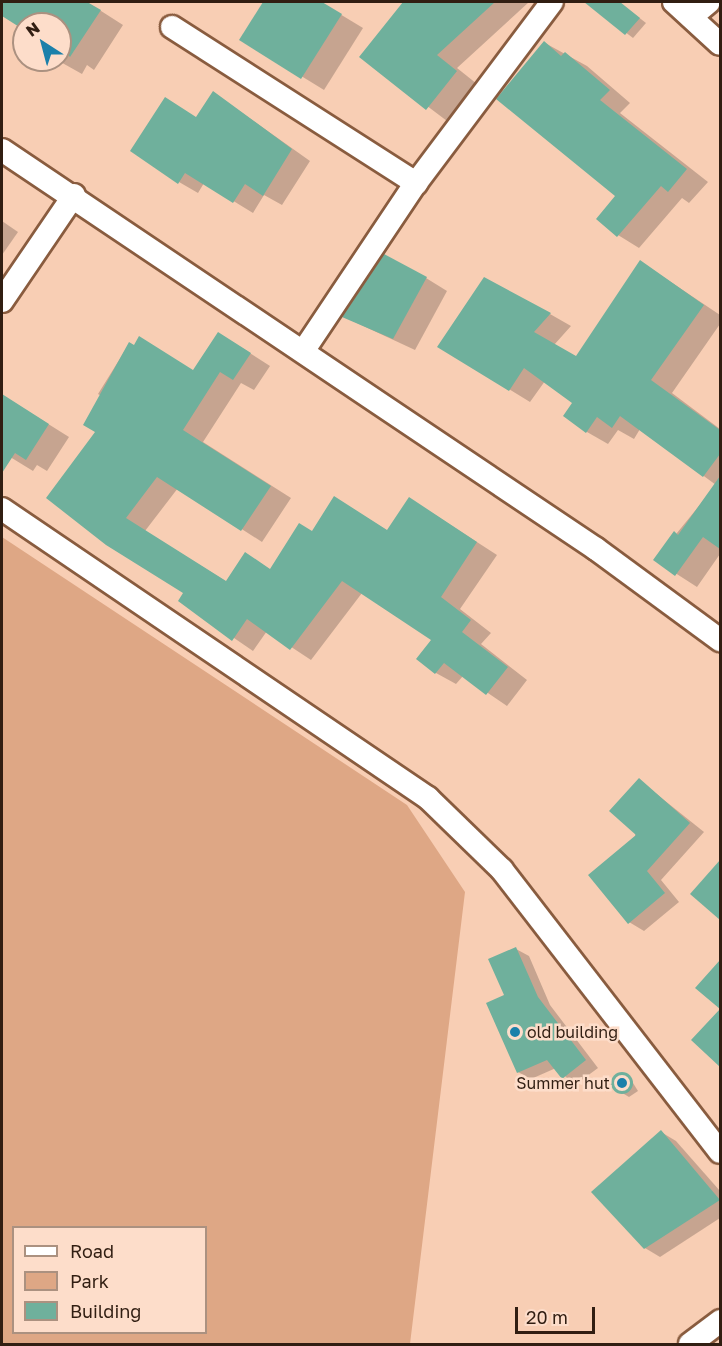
<!DOCTYPE html>
<html>
<head>
<meta charset="utf-8">
<style>
	body { margin:0 }
	#map { position:relative; width:722px; height:1346px; overflow:hidden; background:#f8ceb4; font-family:"Golos Text",sans-serif }
	div>[style] { position:absolute }
	.green>* { inset:0; background:#dea785 }
	.shadow>* { inset:0; background:#0003 }
	.building>* { inset:0; background:#6fb09c }
	.round { border-radius:50% }
	.roads { filter:drop-shadow(2px 0 #895c3f) drop-shadow(-2px 0 #895c3f) drop-shadow(0 2px #895c3f) drop-shadow(0 -2px #895c3f) }
	.street>* { height:22px; margin:-11px; padding:0 11px; transform-origin:11px; border-radius:11px; background:#fff }
	.dots>* { width:16px; height:16px; translate:-50% -50%; box-sizing:border-box; border:3px solid #fdddca; border-radius:50% }
	span { translate:-50% -50%; white-space:nowrap; text-align:center; line-height:1.15; -webkit-text-stroke:5px #fdddca; paint-order:stroke }
	.poi-label { font-size:16px; color:#311e12 }
	.left { translate:0 -50%; text-align:left }
	.right { translate:-100% -50%; text-align:right }
	.frame { position:absolute; inset:0; border:3px solid #311e12; pointer-events:none }
	.legend { position:absolute; left:12px; top:1226px; width:195px; height:108px; box-sizing:border-box; background:#fdddca; border:2px solid #ab9180; margin:0; padding:8px 10px; list-style:none; font-size:18px; color:#311e12 }
	.legend li { display:flex; align-items:center; gap:12px; height:30px }
	.legend b { width:30px; border:2px solid #ab9180 }
	.north { position:absolute; left:12px; top:12px; width:60px; height:60px; box-sizing:border-box; background:#fdddca; border:2px solid #ab9180; border-radius:50%; rotate:324deg; font-size:16px; font-weight:700; line-height:24px; text-align:center; color:#311e12 }
	.north::after { content:''; display:block; margin:auto; width:21px; height:27px; background:#1b80aa; clip-path:polygon(50% 0,100% 100%,50% 72%,0 100%) }
	.scale { position:absolute; left:515px; top:1307px; width:80px; height:27px; box-sizing:border-box; border:3px solid #311e12; border-top:0; padding-left:8px; font-size:18px; line-height:21px; white-space:nowrap; color:#311e12; -webkit-text-stroke:4px #fdddca; paint-order:stroke }
</style>
</head>
<body>
<div id="map">
	<div class="green">
		<i style="clip-path:polygon(evenodd,2px 537px,407px 805px,465px 892px,410px 1344px,2px 1344px,2px 537px,14px 1228px,206px 1228px,206px 1332px,14px 1332px,14px 1228px)"></i>
	</div>
	<div class="shadow">
		<i style="clip-path:polygon(6px 2px,87px 2px,123px 25px,94px 70px,87px 65px,82px 74px,57px 60px,60px 24px,24px 24px,24px 28px,2px 14px)"></i>
		<i style="clip-path:polygon(265px 2px,320px 2px,363px 28px,324px 90px,241px 39px)"></i>
		<i style="clip-path:polygon(405px 2px,529px 2px,457px 68px,477px 84px,447px 121px,361px 56px)"></i>
		<i style="clip-path:polygon(586px 2px,619px 2px,646px 23px,633px 38px)"></i>
		<i style="clip-path:polygon(545px 43px,587px 66px,630px 103px,620px 113px,708px 182px,689px 203px,682px 198px,639px 248px,618px 235px,617px 196px)"></i>
		<i style="clip-path:polygon(214px 93px,310px 161px,282px 205px,264px 195px,253px 213px,204px 183px,198px 193px,179px 182px,197px 118px)"></i>
		<i style="clip-path:polygon(2px 221px,18px 232px,2px 255px)"></i>
		<i style="clip-path:polygon(641px 262px,720px 315px,720px 324px,672px 393px,720px 429px,720px 554px,697px 587px,655px 560px,716px 485px,640px 429px,634px 439px,618px 430px,608px 444px,587px 432px,565px 416px,574px 402px,545px 381px,530px 402px,440px 347px,550px 314px,571px 326px,554px 345px,577px 357px)"></i>
		<i style="clip-path:polygon(426px 278px,447px 291px,415px 350px,344px 317px)"></i>
		<i style="clip-path:polygon(129px 344px,194px 372px,239px 346px,270px 366px,254px 390px,241px 383px,203px 442px,291px 498px,262px 542px,178px 488px,145px 531px,227px 582px,246px 554px,271px 570px,313px 532px,335px 498px,388px 531px,429px 511px,497px 555px,460px 609px,491px 633px,481px 644px,527px 680px,507px 706px,463px 676px,456px 684px,436px 673px,433px 640px,362px 593px,311px 660px,267px 631px,253px 651px,180px 601px,185px 593px,107px 544px,97px 432px,103px 397px,98px 394px)"></i>
		<i style="clip-path:polygon(2px 395px,69px 437px,47px 471px,37px 465px,33px 471px,2px 452px)"></i>
		<i style="clip-path:polygon(639px 780px,704px 832px,661px 880px,679px 902px,644px 931px,629px 922px)"></i>
		<i style="clip-path:polygon(720px 862px,720px 918px,692px 893px)"></i>
		<i style="clip-path:polygon(516px 949px,529px 956px,550px 1005px,598px 1068px,575px 1085px,556px 1068px,531px 1079px,518px 1072px,506px 996px)"></i>
		<i style="clip-path:polygon(720px 962px,720px 1008px,698px 988px)"></i>
		<i style="clip-path:polygon(720px 1010px,720px 1065px,693px 1040px)"></i>
		<i style="clip-path:polygon(628px 1075px,638px 1091px,629px 1097px,614px 1088px,613px 1079px)"></i>
		<i style="clip-path:polygon(661px 1132px,676px 1141px,720px 1191px,720px 1218px,660px 1257px,645px 1248px)"></i>
	</div>
	<div class="building">
		<i style="clip-path:polygon(2px 2px,87px 2px,101px 10px,70px 57px,65px 51px,60px 58px,60px 24px,24px 24px,24px 30px,2px 16px)"></i>
		<i style="clip-path:polygon(263px 2px,322px 2px,342px 14px,301px 79px,239px 40px)"></i>
		<i style="clip-path:polygon(403px 2px,495px 2px,437px 55px,457px 71px,426px 110px,359px 57px)"></i>
		<i style="clip-path:polygon(584px 2px,620px 2px,640px 18px,625px 35px)"></i>
		<i style="clip-path:polygon(544px 41px,561px 56px,565px 52px,610px 90px,600px 100px,687px 169px,668px 192px,661px 186px,617px 237px,596px 219px,615px 196px,496px 99px)"></i>
		<i style="clip-path:polygon(213px 91px,292px 149px,263px 196px,245px 184px,233px 203px,185px 173px,178px 184px,130px 151px,165px 97px,196px 117px)"></i>
		<i style="clip-path:polygon(384px 254px,427px 277px,393px 339px,342px 317px)"></i>
		<i style="clip-path:polygon(640px 260px,704px 305px,651px 380px,720px 430px,720px 454px,703px 477px,620px 416px,612px 428px,597px 417px,586px 433px,563px 416px,572px 403px,524px 368px,509px 391px,437px 347px,484px 277px,551px 313px,534px 332px,576px 356px)"></i>
		<i style="clip-path:polygon(218px 332px,251px 353px,233px 380px,220px 372px,183px 430px,271px 486px,241px 531px,157px 477px,126px 518px,226px 581px,245px 552px,270px 569px,299px 523px,312px 531px,334px 496px,387px 530px,409px 497px,477px 542px,441px 597px,471px 620px,462px 632px,508px 667px,486px 695px,444px 663px,435px 674px,416px 659px,431px 640px,342px 581px,290px 650px,247px 619px,232px 641px,178px 601px,183px 593px,106px 545px,46px 498px,95px 432px,83px 425px,129px 342px,134px 345px,139px 336px,193px 370px)"></i>
		<i style="clip-path:polygon(2px 394px,49px 424px,26px 460px,15px 453px,2px 473px)"></i>
		<i style="clip-path:polygon(720px 476px,720px 549px,703px 537px,675px 576px,653px 560px,674px 531px,678px 535px)"></i>
		<i style="clip-path:polygon(639px 778px,690px 823px,647px 871px,665px 893px,628px 924px,588px 875px,636px 835px,609px 811px)"></i>
		<i style="clip-path:polygon(720px 860px,720px 920px,690px 894px)"></i>
		<i style="clip-path:polygon(516px 947px,538px 997px,586px 1060px,562px 1079px,547px 1060px,517px 1073px,486px 1003px,504px 995px,488px 959px)"></i>
		<i style="clip-path:polygon(720px 960px,720px 1067px,691px 1040px,720px 1009px,695px 988px)"></i>
		<i class="round" style="left:611px;top:1072px;width:22px;height:22px"></i>
		<i style="clip-path:polygon(661px 1130px,720px 1200px,644px 1249px,591px 1192px)"></i>
	</div>
	<div class="roads">
		<div class="street">
			<i style="left:674px;top:2px;width:62px;rotate:42.4deg"></i>
			<i style="left:691px;top:17px;width:23px;rotate:-40deg"></i>
			<i style="left:172px;top:27px;width:290px;rotate:32.6deg"></i>
			<i style="left:2px;top:150px;width:716px;rotate:33.89deg"></i>
			<i style="left:596px;top:549px;width:154px;rotate:36.3deg"></i>
			<i style="left:2px;top:301px;width:128px;rotate:-55.8deg"></i>
			<i style="left:304px;top:350px;width:201px;rotate:-56.2deg"></i>
			<i style="left:416px;top:183px;width:226px;rotate:-53.1deg"></i>
			<i style="left:2px;top:509px;width:515px;rotate:34.15deg"></i>
			<i style="left:428px;top:798px;width:103px;rotate:44.2deg"></i>
			<i style="left:502px;top:870px;width:356px;rotate:52.3deg"></i>
			<i style="left:690px;top:1344px;width:38px;rotate:-37deg"></i>
		</div>
	</div>
	<div class="dots">
		<i style="left:515px;top:1032px;background:#1b80aa"></i>
		<i style="left:622px;top:1083px;background:#1b80aa"></i>
	</div>
	<div class="poi-label">
		<span class="left" style="left:527px;top:1032px">old building</span>
		<span class="right" style="left:610px;top:1083px">Summer hut</span>
	</div>
	<div class="frame"></div>
	<ul class="legend">
	<li><b style="height:8px;background:#fff"></b>Road</li>
	<li><b style="height:16px;background:#dea785"></b>Park</li>
	<li><b style="height:16px;background:#6fb09c"></b>Building</li>
	</ul>
	<div class="north">N</div>
	<div class="scale">20 m</div>
</div>
</body>
</html>
